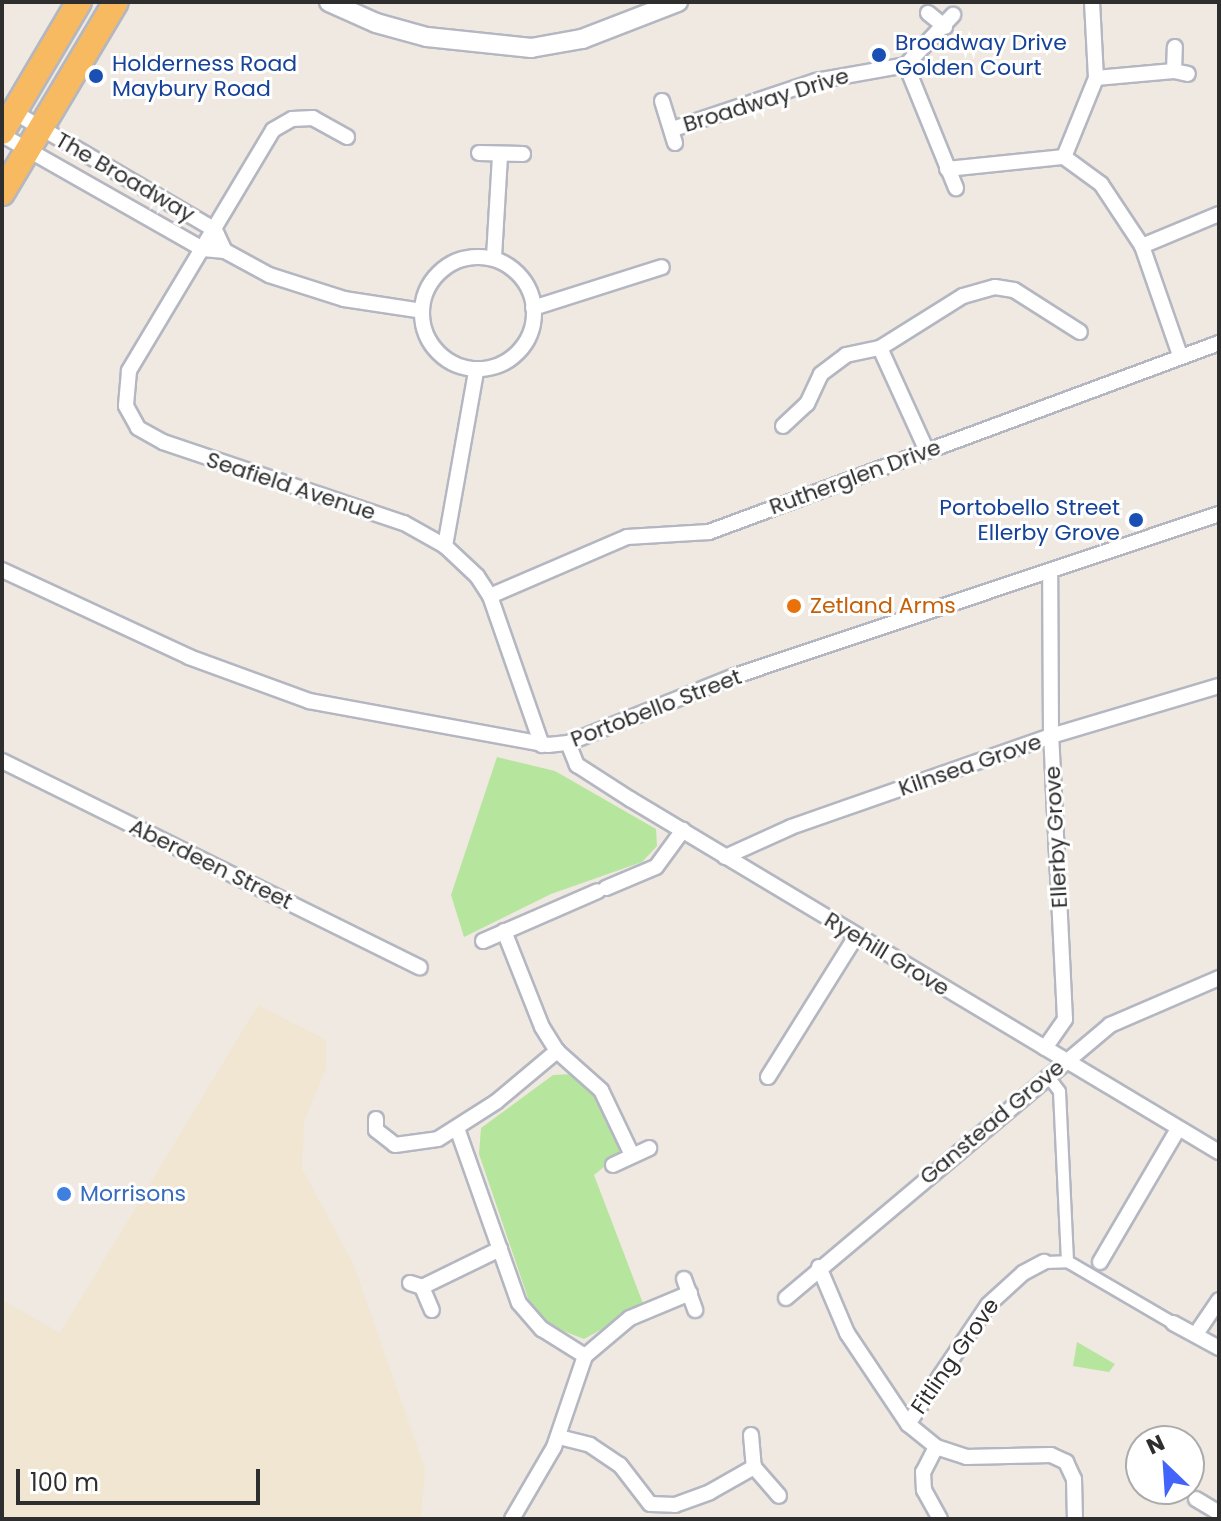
<!DOCTYPE html>
<html>
<head>
<meta charset="utf-8">
<style>
	body { margin:0 }
	#map { position:relative; width:1221px; height:1521px; overflow:hidden; background:#efe9e1; font-family:Poppins,sans-serif }
	div>[style] { position:absolute }
	.education>* { inset:0; background:#f0e6d1 }
	.green>* { inset:0; background:#b6e59e }
	.roads { filter:drop-shadow(2px 0 #b4b7c1) drop-shadow(-2px 0 #b4b7c1) drop-shadow(0 2px #b4b7c1) drop-shadow(0 -2px #b4b7c1) }
	.pedestrian>* { height:11px; margin:-5.5px; padding:0 5.5px; transform-origin:5.5px; border-radius:5.5px; background:#fff }
	.minor>* { height:14px; margin:-7px; padding:0 7px; transform-origin:7px; border-radius:7px; background:#fff }
	.minor>.ring { margin:-7px; padding:0; box-sizing:content-box; background:none; border:14px solid #fff; border-radius:50% }
	.tertiary>* { height:18px; margin:-9px; padding:0 9px; transform-origin:9px; border-radius:9px; background:#fff }
	.trunk>* { height:24px; margin:-12px; padding:0 12px; transform-origin:12px; border-radius:12px; background:#f8ba60 }
	.dots>* { width:22px; height:22px; translate:-50% -50%; box-sizing:border-box; border:4px solid #fff; border-radius:50% }
	span { translate:-50% -50%; white-space:nowrap; text-align:center; line-height:1.15; -webkit-text-stroke:6px #fff; paint-order:stroke }
	.transit-label { font-size:22px; color:#164399 }
	.left { translate:0 -50%; text-align:left }
	.right { translate:-100% -50%; text-align:right }
	.street-label { font-size:22px; color:#2e2e2e }
	.food-label { font-size:22px; color:#c56008 }
	.shop-label { font-size:22px; color:#366cbe }
	.frame { position:absolute; inset:0; border:4px solid #2e2e2e; pointer-events:none }
	.north { position:absolute; left:1125px; top:1425px; width:80px; height:80px; box-sizing:border-box; background:#fff; border:2px solid #ababab; border-radius:50%; rotate:335deg; font-size:22px; font-weight:700; line-height:32px; text-align:center; color:#2e2e2e }
	.north::after { content:''; display:block; margin:auto; width:28px; height:36px; background:#4264fb; clip-path:polygon(50% 0,100% 100%,50% 72%,0 100%) }
	.scale { position:absolute; left:16px; top:1469px; width:244px; height:36px; box-sizing:border-box; border:4px solid #2e2e2e; border-top:0; padding-left:10px; font-size:24px; line-height:28px; white-space:nowrap; color:#2e2e2e; -webkit-text-stroke:6px #fff; paint-order:stroke }
</style>
</head>
<body>
<div id="map">
	<div class="education">
		<i style="clip-path:polygon(258px 1005px,326px 1040px,326px 1068px,304px 1122px,302px 1169px,353px 1263px,425px 1469px,421px 1519px,2px 1519px,2px 1300px,60px 1333px)"></i>
	</div>
	<div class="green">
		<i style="clip-path:polygon(497px 757px,555px 771px,656px 829px,657px 846px,642px 862px,551px 894px,464px 937px,451px 895px)"></i>
		<i style="clip-path:polygon(572px 1074px,594px 1090px,606px 1123px,615px 1127px,620px 1154px,594px 1175px,644px 1306px,584px 1339px,553px 1327px,529px 1301px,479px 1154px,481px 1128px,553px 1075px)"></i>
		<i style="clip-path:polygon(1077px 1342px,1115px 1364px,1109px 1372px,1073px 1366px)"></i>
	</div>
	<div class="roads">
		<div class="pedestrian">
			<i style="left:1047px;top:1075px;width:20px;rotate:53deg"></i>
			<i style="left:1059px;top:1091px;width:170px;rotate:87.3deg"></i>
			<i style="left:1044px;top:1262px;width:23px;rotate:-2deg"></i>
			<i style="left:1067px;top:1261px;width:123px;rotate:30.3deg"></i>
		</div>
		<div class="minor">
			<i style="left:928px;top:13px;width:22px;rotate:39deg"></i>
			<i style="left:906px;top:65px;width:133px;rotate:67.9deg"></i>
			<i style="left:1174px;top:71px;width:24px;rotate:-88deg"></i>
			<i style="left:1096px;top:78px;width:78px;rotate:-5.1deg"></i>
			<i style="left:1174px;top:71px;width:14px;rotate:12deg"></i>
			<i style="left:662px;top:101px;width:44px;rotate:72.8deg"></i>
			<i style="left:14px;top:112px;width:233px;rotate:30.4deg"></i>
			<i style="left:215px;top:230px;width:23px;rotate:65deg"></i>
			<i style="left:673px;top:129px;width:151px;rotate:-18.6deg"></i>
			<i style="left:816px;top:81px;width:91px;rotate:-10.1deg"></i>
			<i style="left:906px;top:65px;width:69px;rotate:-46.8deg"></i>
			<i style="left:2px;top:135px;width:231px;rotate:29.6deg"></i>
			<i style="left:203px;top:249px;width:22px;rotate:5deg"></i>
			<i style="left:225px;top:251px;width:50px;rotate:28.6deg"></i>
			<i style="left:269px;top:275px;width:79px;rotate:17.7deg"></i>
			<i style="left:344px;top:299px;width:79px;rotate:8.7deg"></i>
			<i style="left:347px;top:137px;width:39px;rotate:-151deg"></i>
			<i style="left:313px;top:118px;width:21px;rotate:177deg"></i>
			<i style="left:292px;top:119px;width:22px;rotate:150deg"></i>
			<i style="left:273px;top:130px;width:281px;rotate:120.9deg"></i>
			<i style="left:129px;top:371px;width:35px;rotate:95deg"></i>
			<i style="left:126px;top:406px;width:25px;rotate:61deg"></i>
			<i style="left:138px;top:428px;width:29px;rotate:29deg"></i>
			<i style="left:163px;top:442px;width:254px;rotate:18.6deg"></i>
			<i style="left:404px;top:523px;width:47px;rotate:29.3deg"></i>
			<i style="left:445px;top:546px;width:44px;rotate:43.2deg"></i>
			<i style="left:477px;top:576px;width:24px;rotate:57deg"></i>
			<i style="left:490px;top:596px;width:158px;rotate:70.8deg"></i>
			<i style="left:479px;top:153px;width:44px;rotate:1.3deg"></i>
			<i style="left:1064px;top:157px;width:85px;rotate:-67.9deg"></i>
			<i style="left:1096px;top:78px;width:76px;rotate:-93deg"></i>
			<i style="left:947px;top:169px;width:118px;rotate:-5.9deg"></i>
			<i style="left:1064px;top:157px;width:46px;rotate:36.1deg"></i>
			<i style="left:1101px;top:184px;width:74px;rotate:56.5deg"></i>
			<i style="left:1142px;top:246px;width:115px;rotate:70.8deg"></i>
			<i style="left:1142px;top:246px;width:83px;rotate:-22.6deg"></i>
			<i style="left:494px;top:257px;width:102px;rotate:-86.6deg"></i>
			<i class="ring" style="left:422px;top:257px;width:98px;height:98px"></i>
			<i style="left:533px;top:308px;width:135px;rotate:-17.6deg"></i>
			<i style="left:880px;top:348px;width:113px;rotate:65.5deg"></i>
			<i style="left:783px;top:426px;width:33px;rotate:-43deg"></i>
			<i style="left:807px;top:404px;width:33px;rotate:-65deg"></i>
			<i style="left:821px;top:374px;width:31px;rotate:-37deg"></i>
			<i style="left:846px;top:355px;width:35px;rotate:-12deg"></i>
			<i style="left:880px;top:348px;width:98px;rotate:-32.1deg"></i>
			<i style="left:963px;top:296px;width:33px;rotate:-16deg"></i>
			<i style="left:995px;top:287px;width:19px;rotate:9deg"></i>
			<i style="left:1014px;top:290px;width:78px;rotate:32.5deg"></i>
			<i style="left:445px;top:546px;width:177px;rotate:-79.9deg"></i>
			<i style="left:2px;top:570px;width:206px;rotate:24.9deg"></i>
			<i style="left:189px;top:657px;width:128px;rotate:20.1deg"></i>
			<i style="left:309px;top:701px;width:243px;rotate:10.4deg"></i>
			<i style="left:548px;top:745px;width:20px;rotate:-6deg"></i>
			<i style="left:568px;top:743px;width:180px;rotate:-21.9deg"></i>
			<i style="left:735px;top:676px;width:510px;rotate:-18.51deg"></i>
			<i style="left:490px;top:596px;width:149px;rotate:-23.3deg"></i>
			<i style="left:627px;top:537px;width:82px;rotate:-3.5deg"></i>
			<i style="left:709px;top:532px;width:544px;rotate:-20.33deg"></i>
			<i style="left:568px;top:743px;width:24px;rotate:68deg"></i>
			<i style="left:577px;top:765px;width:63px;rotate:32.7deg"></i>
			<i style="left:630px;top:799px;width:687px;rotate:30.94deg"></i>
			<i style="left:2px;top:761px;width:466px;rotate:26.3deg"></i>
			<i style="left:725px;top:857px;width:72px;rotate:-24.4deg"></i>
			<i style="left:791px;top:827px;width:275px;rotate:-19.3deg"></i>
			<i style="left:1051px;top:736px;width:175px;rotate:-16.6deg"></i>
			<i style="left:606px;top:888px;width:54px;rotate:-22.8deg"></i>
			<i style="left:656px;top:867px;width:46px;rotate:-53.9deg"></i>
			<i style="left:504px;top:931px;width:103px;rotate:68.4deg"></i>
			<i style="left:542px;top:1027px;width:28px;rotate:58deg"></i>
			<i style="left:557px;top:1051px;width:59px;rotate:41.6deg"></i>
			<i style="left:601px;top:1090px;width:72px;rotate:64.5deg"></i>
			<i style="left:483px;top:941px;width:125px;rotate:-23.5deg"></i>
			<i style="left:1045px;top:1048px;width:35px;rotate:-55deg"></i>
			<i style="left:1065px;top:1019px;width:283px;rotate:-92.8deg"></i>
			<i style="left:1051px;top:736px;width:165px;rotate:-90.3deg"></i>
			<i style="left:768px;top:1077px;width:166px;rotate:-58deg"></i>
			<i style="left:376px;top:1119px;width:11px;rotate:90deg"></i>
			<i style="left:376px;top:1130px;width:24px;rotate:38deg"></i>
			<i style="left:395px;top:1145px;width:43px;rotate:-7.9deg"></i>
			<i style="left:438px;top:1139px;width:69px;rotate:-32.5deg"></i>
			<i style="left:496px;top:1102px;width:80px;rotate:-39.9deg"></i>
			<i style="left:458px;top:1131px;width:182px;rotate:70.5deg"></i>
			<i style="left:519px;top:1303px;width:35px;rotate:49deg"></i>
			<i style="left:542px;top:1329px;width:51px;rotate:32.1deg"></i>
			<i style="left:613px;top:1165px;width:40px;rotate:-25deg"></i>
			<i style="left:1100px;top:1262px;width:154px;rotate:-59.6deg"></i>
			<i style="left:819px;top:1267px;width:72px;rotate:67deg"></i>
			<i style="left:847px;top:1333px;width:110px;rotate:56.2deg"></i>
			<i style="left:908px;top:1424px;width:36px;rotate:39deg"></i>
			<i style="left:936px;top:1447px;width:32px;rotate:18deg"></i>
			<i style="left:966px;top:1457px;width:85px;rotate:-1.3deg"></i>
			<i style="left:1051px;top:1455px;width:17px;rotate:25deg"></i>
			<i style="left:1066px;top:1462px;width:19px;rotate:65deg"></i>
			<i style="left:1074px;top:1479px;width:40px;rotate:88.6deg"></i>
			<i style="left:684px;top:1279px;width:33px;rotate:70deg"></i>
			<i style="left:410px;top:1283px;width:13px;rotate:18deg"></i>
			<i style="left:422px;top:1287px;width:87px;rotate:-26deg"></i>
			<i style="left:422px;top:1287px;width:25px;rotate:67deg"></i>
			<i style="left:786px;top:1298px;width:424px;rotate:-40.1deg"></i>
			<i style="left:1110px;top:1025px;width:119px;rotate:-23.3deg"></i>
			<i style="left:1173px;top:1323px;width:52px;rotate:28.5deg"></i>
			<i style="left:1196px;top:1334px;width:41px;rotate:-55.9deg"></i>
			<i style="left:908px;top:1424px;width:143px;rotate:-56.1deg"></i>
			<i style="left:988px;top:1305px;width:47px;rotate:-42.4deg"></i>
			<i style="left:1023px;top:1273px;width:24px;rotate:-28deg"></i>
			<i style="left:751px;top:1435px;width:32px;rotate:85deg"></i>
			<i style="left:754px;top:1467px;width:38px;rotate:49deg"></i>
			<i style="left:559px;top:1437px;width:32px;rotate:14deg"></i>
			<i style="left:590px;top:1445px;width:36px;rotate:34deg"></i>
			<i style="left:620px;top:1465px;width:49px;rotate:52.4deg"></i>
			<i style="left:650px;top:1504px;width:25px;rotate:2deg"></i>
			<i style="left:675px;top:1505px;width:37px;rotate:-20deg"></i>
			<i style="left:710px;top:1492px;width:51px;rotate:-29.6deg"></i>
			<i style="left:936px;top:1447px;width:28px;rotate:117deg"></i>
			<i style="left:923px;top:1472px;width:18px;rotate:87deg"></i>
			<i style="left:924px;top:1490px;width:33px;rotate:61deg"></i>
			<i style="left:1196px;top:1499px;width:27px;rotate:31deg"></i>
			<i style="left:512px;top:1519px;width:83px;rotate:-59.7deg"></i>
			<i style="left:554px;top:1447px;width:96px;rotate:-71.2deg"></i>
			<i style="left:585px;top:1356px;width:59px;rotate:-40.2deg"></i>
			<i style="left:630px;top:1318px;width:65px;rotate:-22.6deg"></i>
		</div>
		<div class="tertiary">
			<i style="left:329px;top:2px;width:51px;rotate:24.1deg"></i>
			<i style="left:376px;top:23px;width:53px;rotate:15.4deg"></i>
			<i style="left:427px;top:37px;width:105px;rotate:6deg"></i>
			<i style="left:531px;top:48px;width:52px;rotate:-10deg"></i>
			<i style="left:582px;top:39px;width:103px;rotate:-21.1deg"></i>
		</div>
		<div class="trunk">
			<i style="left:2px;top:132px;width:151px;rotate:-59.4deg"></i>
			<i style="left:2px;top:193px;width:222px;rotate:-59.2deg"></i>
		</div>
	</div>
	<div class="dots">
		<i style="left:879px;top:55px;background:#1a4fb4"></i>
		<i style="left:96px;top:76px;background:#1a4fb4"></i>
		<i style="left:1136px;top:520px;background:#1a4fb4"></i>
		<i style="left:794px;top:606px;background:#e8710a"></i>
		<i style="left:64px;top:1194px;background:#3f7fe0"></i>
	</div>
	<div class="transit-label">
		<span class="left" style="left:895px;top:55px">Broadway Drive<br>Golden Court</span>
		<span class="left" style="left:112px;top:76px">Holderness Road<br>Maybury Road</span>
		<span class="right" style="left:1120px;top:520px">Portobello Street<br>Ellerby Grove</span>
	</div>
	<div class="street-label">
		<span style="left:766px;top:100px;rotate:-17deg">Broadway Drive</span>
		<span style="left:125px;top:177px;rotate:30deg">The Broadway</span>
		<span style="left:855px;top:477px;rotate:-20deg">Rutherglen Drive</span>
		<span style="left:291px;top:486px;rotate:18deg">Seafield Avenue</span>
		<span style="left:656px;top:708px;rotate:-21deg">Portobello Street</span>
		<span style="left:970px;top:765px;rotate:-19deg">Kilnsea Grove</span>
		<span style="left:1056px;top:837px;rotate:-93deg">Ellerby Grove</span>
		<span style="left:211px;top:864px;rotate:26deg">Aberdeen Street</span>
		<span style="left:887px;top:954px;rotate:31deg">Ryehill Grove</span>
		<span style="left:992px;top:1122px;rotate:-40deg">Ganstead Grove</span>
		<span style="left:955px;top:1356px;rotate:-55deg">Fitling Grove</span>
	</div>
	<div class="food-label">
		<span class="left" style="left:810px;top:606px">Zetland Arms</span>
	</div>
	<div class="shop-label">
		<span class="left" style="left:80px;top:1194px">Morrisons</span>
	</div>
	<div class="frame"></div>
	<div class="north">N</div>
	<div class="scale">100 m</div>
</div>
</body>
</html>
